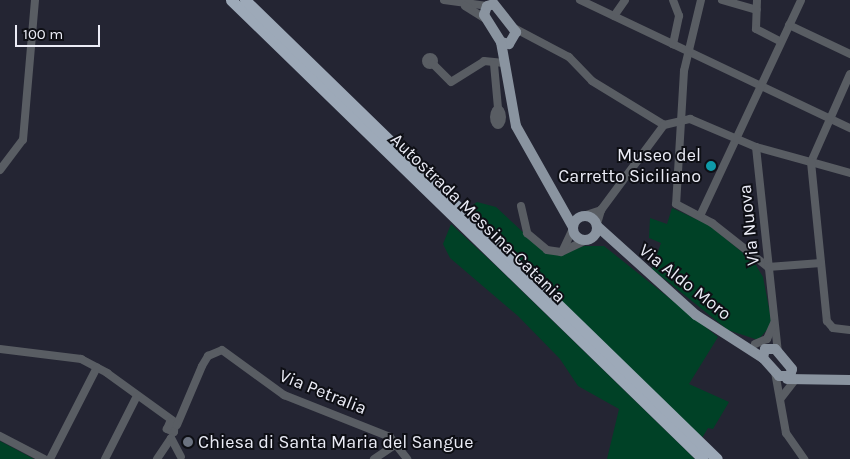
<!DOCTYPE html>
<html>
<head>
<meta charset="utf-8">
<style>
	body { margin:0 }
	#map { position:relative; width:850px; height:459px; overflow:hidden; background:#242533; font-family:Karla,sans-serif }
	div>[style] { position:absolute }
	.green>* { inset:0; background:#004126 }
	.minor>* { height:8px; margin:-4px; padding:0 4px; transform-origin:4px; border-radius:4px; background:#595d63 }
	.minor>.ring { margin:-4px; padding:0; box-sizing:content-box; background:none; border:8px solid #595d63; border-radius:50% }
	.major>* { height:10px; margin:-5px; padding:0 5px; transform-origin:5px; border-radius:5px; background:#8a94a0 }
	.major>.ring { margin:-5px; padding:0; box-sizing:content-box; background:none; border:10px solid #8a94a0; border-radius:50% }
	.highway>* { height:11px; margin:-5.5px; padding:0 5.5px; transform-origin:5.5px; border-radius:5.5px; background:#9da9b8 }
	.dots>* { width:14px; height:14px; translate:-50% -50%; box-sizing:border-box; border:2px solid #0e0f15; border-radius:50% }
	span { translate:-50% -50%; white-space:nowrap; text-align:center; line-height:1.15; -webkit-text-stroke:4px #0e0f15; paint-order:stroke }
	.poi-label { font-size:18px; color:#ebecf6 }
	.right { translate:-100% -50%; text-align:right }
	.left { translate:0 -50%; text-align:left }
	.street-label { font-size:18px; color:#ebecf6 }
	.scale { position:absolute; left:15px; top:25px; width:85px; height:22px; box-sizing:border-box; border:2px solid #ebecf6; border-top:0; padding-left:6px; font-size:15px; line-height:18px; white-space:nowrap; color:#ebecf6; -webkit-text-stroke:4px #0e0f15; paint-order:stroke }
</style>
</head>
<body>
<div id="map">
	<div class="green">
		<i style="clip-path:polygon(477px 202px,496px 207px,539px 247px,560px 255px,584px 246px,604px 246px,718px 337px,689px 384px,729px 402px,713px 429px,708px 428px,702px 438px,467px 209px)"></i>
		<i style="clip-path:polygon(672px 208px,709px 225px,754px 262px,763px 277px,772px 324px,758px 340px,728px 330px,652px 269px,661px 243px,649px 238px,650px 218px,667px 224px)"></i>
		<i style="clip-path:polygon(451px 224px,495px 265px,695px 459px,607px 459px,619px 409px,578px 386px,560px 359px,518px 316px,450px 258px,443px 244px)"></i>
		<i style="clip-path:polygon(0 441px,34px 459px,0 459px)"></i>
	</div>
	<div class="minor">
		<i style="left:444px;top:0;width:43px;rotate:7.9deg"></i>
		<i style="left:580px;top:0;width:299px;rotate:25.4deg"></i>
		<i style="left:673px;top:0;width:17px;rotate:69deg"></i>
		<i style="left:679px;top:16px;width:29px;rotate:102deg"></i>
		<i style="left:701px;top:0;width:73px;rotate:103.5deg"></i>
		<i style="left:684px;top:71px;width:133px;rotate:93.4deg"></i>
		<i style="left:676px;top:204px;width:41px;rotate:27.8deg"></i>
		<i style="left:712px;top:223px;width:71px;rotate:38.2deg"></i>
		<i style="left:722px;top:0;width:36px;rotate:16deg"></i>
		<i style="left:757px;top:0;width:29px;rotate:92deg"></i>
		<i style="left:756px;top:29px;width:28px;rotate:27deg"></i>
		<i style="left:465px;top:6px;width:25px;rotate:32deg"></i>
		<i style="left:614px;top:16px;width:19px;rotate:-55deg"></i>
		<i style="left:789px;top:25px;width:68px;rotate:25.4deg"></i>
		<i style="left:514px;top:28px;width:62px;rotate:27.8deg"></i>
		<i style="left:569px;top:57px;width:33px;rotate:46deg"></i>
		<i style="left:592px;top:81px;width:84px;rotate:31.4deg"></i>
		<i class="ring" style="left:426px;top:57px;width:0;height:0"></i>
		<i style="left:433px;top:64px;width:25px;rotate:45deg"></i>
		<i style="left:451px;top:82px;width:39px;rotate:-32deg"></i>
		<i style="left:484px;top:61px;width:20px;rotate:6deg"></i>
		<i style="left:494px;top:64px;width:44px;rotate:84.8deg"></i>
		<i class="ring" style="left:493.5px;top:108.5px;width:-1px;height:-1px"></i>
		<i style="left:756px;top:147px;width:57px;rotate:15.3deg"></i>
		<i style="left:811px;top:162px;width:96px;rotate:-66.1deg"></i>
		<i style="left:0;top:170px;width:38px;rotate:-53deg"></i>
		<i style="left:23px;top:140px;width:141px;rotate:-85.1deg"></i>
		<i style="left:850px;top:173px;width:41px;rotate:-164.2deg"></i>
		<i style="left:811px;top:162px;width:160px;rotate:84.3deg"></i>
		<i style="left:827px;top:321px;width:9px;rotate:49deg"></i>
		<i style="left:833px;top:328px;width:17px;rotate:7deg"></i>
		<i style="left:521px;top:206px;width:28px;rotate:77deg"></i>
		<i style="left:527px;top:233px;width:26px;rotate:40deg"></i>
		<i style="left:547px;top:250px;width:14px;rotate:8deg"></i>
		<i style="left:561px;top:252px;width:29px;rotate:-25deg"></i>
		<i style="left:586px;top:215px;width:16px;rotate:-18deg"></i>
		<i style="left:700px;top:216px;width:238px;rotate:-64.9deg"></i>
		<i style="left:597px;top:224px;width:15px;rotate:-74deg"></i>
		<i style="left:601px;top:210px;width:106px;rotate:-53.5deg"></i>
		<i style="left:664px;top:125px;width:27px;rotate:-13deg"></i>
		<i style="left:690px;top:119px;width:72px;rotate:23deg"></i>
		<i style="left:756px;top:147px;width:207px;rotate:83.9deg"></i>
		<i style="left:563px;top:250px;width:23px;rotate:-65deg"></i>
		<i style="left:768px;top:267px;width:53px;rotate:-4.3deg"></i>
		<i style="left:755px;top:344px;width:13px;rotate:-23deg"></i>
		<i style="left:767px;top:339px;width:17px;rotate:-66deg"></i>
		<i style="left:0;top:349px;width:82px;rotate:7deg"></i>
		<i style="left:81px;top:359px;width:30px;rotate:28deg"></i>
		<i style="left:107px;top:373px;width:84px;rotate:35.8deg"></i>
		<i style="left:175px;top:422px;width:10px;rotate:96deg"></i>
		<i style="left:174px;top:432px;width:8px;rotate:-157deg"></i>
		<i style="left:167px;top:429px;width:8px;rotate:-67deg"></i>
		<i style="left:775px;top:372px;width:62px;rotate:79.8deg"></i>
		<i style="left:786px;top:433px;width:32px;rotate:55deg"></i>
		<i style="left:781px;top:398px;width:23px;rotate:-52deg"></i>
		<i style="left:177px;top:425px;width:64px;rotate:-67deg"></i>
		<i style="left:202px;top:366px;width:12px;rotate:-59deg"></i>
		<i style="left:208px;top:356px;width:15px;rotate:-23deg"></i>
		<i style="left:222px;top:350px;width:77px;rotate:36deg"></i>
		<i style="left:284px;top:395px;width:114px;rotate:21.6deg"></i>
		<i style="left:390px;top:437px;width:28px;rotate:52deg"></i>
		<i style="left:0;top:436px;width:50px;rotate:27.6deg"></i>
		<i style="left:50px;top:459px;width:103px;rotate:-62.9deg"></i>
		<i style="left:105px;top:459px;width:71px;rotate:-63.1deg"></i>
		<i style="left:157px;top:459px;width:25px;rotate:-56deg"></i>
		<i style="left:171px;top:438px;width:21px;rotate:62deg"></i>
		<i style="left:374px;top:459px;width:29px;rotate:-34deg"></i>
	</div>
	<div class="major">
		<i style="left:494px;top:4px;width:36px;rotate:52deg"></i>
		<i style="left:516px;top:32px;width:14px;rotate:120deg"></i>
		<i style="left:509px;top:44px;width:8px;rotate:-166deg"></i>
		<i style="left:501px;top:42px;width:32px;rotate:-122deg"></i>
		<i style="left:484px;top:15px;width:9px;rotate:-72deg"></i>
		<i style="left:487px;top:6px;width:7px;rotate:-16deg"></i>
		<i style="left:501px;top:42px;width:85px;rotate:79.9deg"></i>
		<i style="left:516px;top:126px;width:116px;rotate:60.6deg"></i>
		<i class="ring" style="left:573px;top:216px;width:14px;height:14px"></i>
		<i style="left:597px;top:226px;width:133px;rotate:42deg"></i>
		<i style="left:696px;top:315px;width:80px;rotate:32.7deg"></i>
		<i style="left:763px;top:358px;width:24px;rotate:48deg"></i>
		<i style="left:779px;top:376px;width:11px"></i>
		<i style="left:790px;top:376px;width:7px;rotate:-74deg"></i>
		<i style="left:792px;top:369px;width:26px;rotate:-130deg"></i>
		<i style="left:775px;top:349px;width:10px;rotate:180deg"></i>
		<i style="left:765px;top:349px;width:9px;rotate:103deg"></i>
		<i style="left:787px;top:379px;width:63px;rotate:0.9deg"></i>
	</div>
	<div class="highway">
		<i style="left:231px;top:0;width:658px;rotate:44.2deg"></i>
		<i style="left:245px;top:0;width:658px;rotate:44.2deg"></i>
	</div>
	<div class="dots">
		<i style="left:711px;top:166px;background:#0f9aa8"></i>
		<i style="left:188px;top:442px;background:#6b7280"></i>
	</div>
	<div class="poi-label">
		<span class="right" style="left:701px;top:166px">Museo del<br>Carretto Siciliano</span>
		<span class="left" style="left:198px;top:442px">Chiesa di Santa Maria del Sangue</span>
	</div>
	<div class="street-label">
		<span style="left:478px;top:218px;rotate:44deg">Autostrada Messina-Catania</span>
		<span style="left:749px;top:225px;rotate:-96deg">Via Nuova</span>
		<span style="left:685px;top:282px;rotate:38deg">Via Aldo Moro</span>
		<span style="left:323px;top:392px;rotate:22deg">Via Petralia</span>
	</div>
	<div class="scale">100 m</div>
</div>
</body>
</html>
